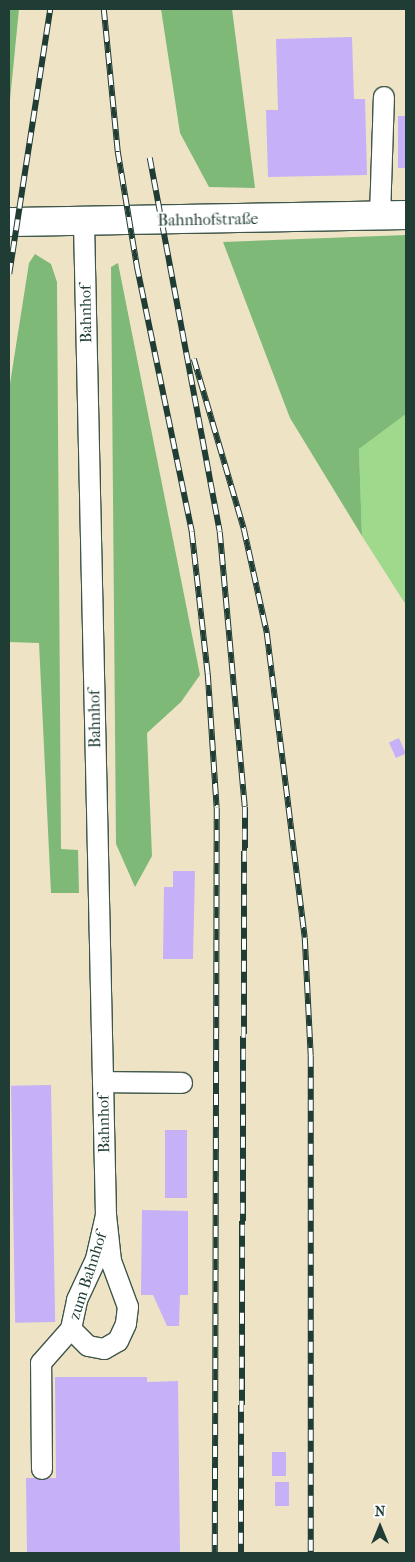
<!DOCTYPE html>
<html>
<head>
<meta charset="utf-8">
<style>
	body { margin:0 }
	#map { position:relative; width:415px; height:1562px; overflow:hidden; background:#efe3c6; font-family:"IM FELL French Canon",serif }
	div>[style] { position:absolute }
	.green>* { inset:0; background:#9ed98c }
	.forest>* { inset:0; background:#7eb978 }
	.building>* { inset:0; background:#c6b0f8; transform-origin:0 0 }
	.roads { filter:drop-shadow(1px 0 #3e564a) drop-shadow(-1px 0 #3e564a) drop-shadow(0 1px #3e564a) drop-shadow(0 -1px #3e564a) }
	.lane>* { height:20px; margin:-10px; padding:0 10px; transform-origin:10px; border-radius:10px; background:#fff }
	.secondary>* { height:28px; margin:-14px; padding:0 14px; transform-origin:14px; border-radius:14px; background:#fff }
	.rail>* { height:5.5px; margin-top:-2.75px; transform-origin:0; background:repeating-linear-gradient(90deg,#fff 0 11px,#1f3d34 0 22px); box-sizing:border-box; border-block:1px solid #1f3d34 }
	span { translate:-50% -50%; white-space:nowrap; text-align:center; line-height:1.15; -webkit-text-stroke:4px #fff; paint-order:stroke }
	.street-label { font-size:16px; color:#1f3d34 }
	.frame { position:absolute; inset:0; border:10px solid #1f3d34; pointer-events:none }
	.north { position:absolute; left:355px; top:1502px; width:50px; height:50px; -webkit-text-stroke:4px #fff; paint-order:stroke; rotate:0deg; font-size:14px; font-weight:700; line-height:20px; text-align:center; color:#1f3d34 }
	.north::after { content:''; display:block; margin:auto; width:18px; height:22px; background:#1f3d34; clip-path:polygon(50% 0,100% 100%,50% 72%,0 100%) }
</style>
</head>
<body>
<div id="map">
	<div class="green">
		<i style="clip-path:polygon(406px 414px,406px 605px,362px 536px,359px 449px)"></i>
	</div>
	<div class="forest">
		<i style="clip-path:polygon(9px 9px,19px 9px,9px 110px)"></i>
		<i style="clip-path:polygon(161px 9px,232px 9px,255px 188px,209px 187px,180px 133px)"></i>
		<i style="clip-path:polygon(406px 235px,406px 414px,359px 449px,362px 536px,290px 418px,223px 242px)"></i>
		<i style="clip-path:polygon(35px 254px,51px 264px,57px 282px,61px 849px,78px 850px,79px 893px,51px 893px,39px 643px,9px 642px,9px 390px,29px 263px)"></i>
		<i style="clip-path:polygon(118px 263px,200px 675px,181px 702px,147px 733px,152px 856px,135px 887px,116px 844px,111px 267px)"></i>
	</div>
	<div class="building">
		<i style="clip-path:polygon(352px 37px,354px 99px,365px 99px,367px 175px,268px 177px,266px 110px,278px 110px,276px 39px)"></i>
		<i style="left:398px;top:116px;width:8px;height:52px"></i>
		<i style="left:399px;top:738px;width:17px;height:11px;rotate:66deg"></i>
		<i style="clip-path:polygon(173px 871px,195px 871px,193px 959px,163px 959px,164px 887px,173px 887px)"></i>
		<i style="left:51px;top:1085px;width:237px;height:40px;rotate:89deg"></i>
		<i style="left:165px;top:1130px;width:22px;height:68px"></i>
		<i style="clip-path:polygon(142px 1210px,188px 1211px,188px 1295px,180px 1295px,179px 1326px,167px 1326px,153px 1295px,141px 1295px)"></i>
		<i style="clip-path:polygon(55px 1377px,147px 1377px,147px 1382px,178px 1381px,180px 1553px,27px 1553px,26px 1478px,56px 1478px)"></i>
		<i style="left:272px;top:1452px;width:14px;height:24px"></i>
		<i style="left:275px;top:1482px;width:14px;height:24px"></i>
	</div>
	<div class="roads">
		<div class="lane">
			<i style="left:380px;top:216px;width:119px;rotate:-88.1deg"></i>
			<i style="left:84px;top:223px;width:992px;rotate:88.73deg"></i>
			<i style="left:106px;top:1215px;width:46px;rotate:83.8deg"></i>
			<i style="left:111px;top:1261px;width:49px;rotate:69.7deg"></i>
			<i style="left:128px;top:1307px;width:17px;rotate:97deg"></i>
			<i style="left:126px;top:1324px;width:19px;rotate:115deg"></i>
			<i style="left:118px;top:1341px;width:16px;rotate:150deg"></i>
			<i style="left:104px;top:1349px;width:16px;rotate:-169deg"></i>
			<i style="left:88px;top:1346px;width:24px;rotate:-135deg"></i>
			<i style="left:71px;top:1329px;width:30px;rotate:-78deg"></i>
			<i style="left:77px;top:1300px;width:45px;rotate:-65.1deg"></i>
			<i style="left:96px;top:1259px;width:45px;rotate:-77.2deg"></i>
			<i style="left:103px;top:1082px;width:79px;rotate:0.7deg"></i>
			<i style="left:42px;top:1469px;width:106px;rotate:-90.5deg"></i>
			<i style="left:41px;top:1363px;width:45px;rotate:-48.6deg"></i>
		</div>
		<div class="secondary">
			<i style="left:9px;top:222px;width:397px;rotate:-1deg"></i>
		</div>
	</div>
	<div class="rail">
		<i style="left:104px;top:9px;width:144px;rotate:84.4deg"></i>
		<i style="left:118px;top:152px;width:116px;rotate:80.5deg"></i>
		<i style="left:137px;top:266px;width:272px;rotate:78.3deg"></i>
		<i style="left:192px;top:532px;width:143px;rotate:83.6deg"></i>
		<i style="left:208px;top:674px;width:134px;rotate:86.2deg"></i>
		<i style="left:217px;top:808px;width:745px;rotate:90.15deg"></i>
		<i style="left:150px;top:158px;width:380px;rotate:79.4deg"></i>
		<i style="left:220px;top:532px;width:276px;rotate:84.8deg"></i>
		<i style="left:245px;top:807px;width:746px;rotate:90.31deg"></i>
		<i style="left:9px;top:274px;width:268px;rotate:-81.2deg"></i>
		<i style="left:194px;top:359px;width:177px;rotate:73.6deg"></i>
		<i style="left:244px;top:529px;width:107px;rotate:77.5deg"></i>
		<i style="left:267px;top:633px;width:307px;rotate:82.9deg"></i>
		<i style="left:305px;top:938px;width:118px;rotate:87.1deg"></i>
		<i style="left:311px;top:1056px;width:497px;rotate:90deg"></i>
	</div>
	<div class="street-label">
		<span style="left:208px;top:220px;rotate:-1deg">Bahnhofstraße</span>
		<span style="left:86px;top:314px;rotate:-91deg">Bahnhof</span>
		<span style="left:95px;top:719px;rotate:-91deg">Bahnhof</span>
		<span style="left:104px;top:1124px;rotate:-91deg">Bahnhof</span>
		<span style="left:88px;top:1276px;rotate:-72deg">zum Bahnhof</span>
	</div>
	<div class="frame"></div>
	<div class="north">N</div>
</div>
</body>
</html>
